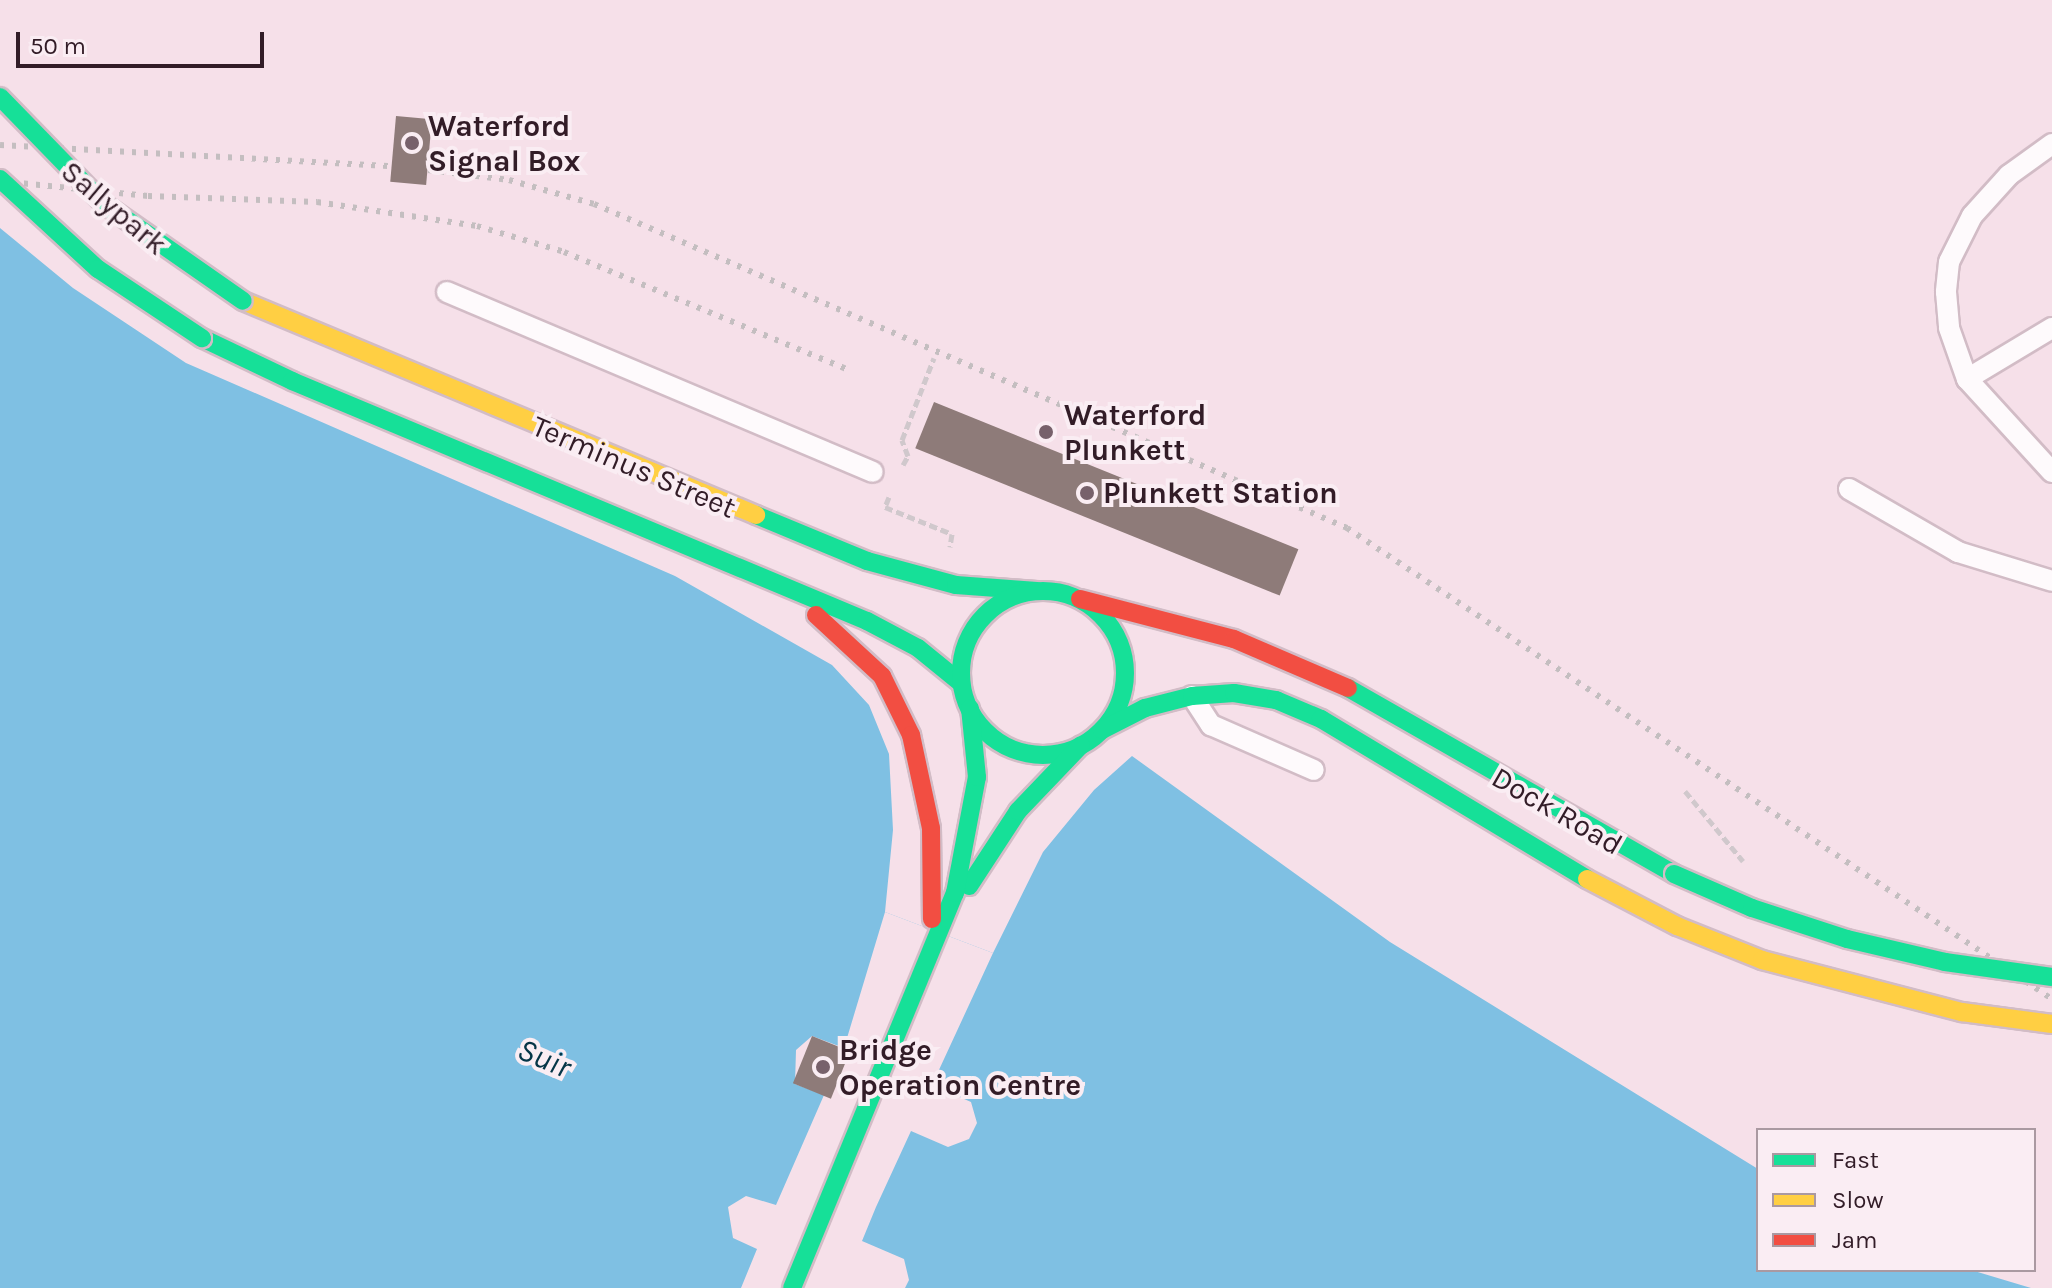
<!DOCTYPE html>
<html>
<head>
<meta charset="utf-8">
<style>
	body { margin:0 }
	#map { position:relative; width:2052px; height:1288px; overflow:hidden; background:#f6e0e9; font-family:Karla,sans-serif }
	div>[style] { position:absolute }
	.water>* { inset:0; background:#7fc0e3 }
	.pier>* { inset:0; background:#f6e0e9 }
	.building>* { inset:0; background:#8e7b79; transform-origin:0 0 }
	.path>* { height:5px; margin-top:-2.5px; transform-origin:0; background:repeating-linear-gradient(90deg,#d0c8cc 0 8px,transparent 0 12px) }
	.roads { filter:drop-shadow(2px 0 #d2bcc6) drop-shadow(-2px 0 #d2bcc6) drop-shadow(0 2px #d2bcc6) drop-shadow(0 -2px #d2bcc6) }
	.lane>* { height:20px; margin:-10px; padding:0 10px; transform-origin:10px; border-radius:10px; background:#fefafc }
	.fast>* { height:18px; margin:-9px; padding:0 9px; transform-origin:9px; border-radius:9px; background:#16e098 }
	.fast>.ring { margin:-9px; padding:0; box-sizing:content-box; background:none; border:18px solid #16e098; border-radius:50% }
	.slow>* { height:18px; margin:-9px; padding:0 9px; transform-origin:9px; border-radius:9px; background:#ffcf43 }
	.jam>* { height:18px; margin:-9px; padding:0 9px; transform-origin:9px; border-radius:9px; background:#f24e42 }
	.rail>* { height:6px; margin-top:-3px; transform-origin:0; background:repeating-linear-gradient(90deg,#c4bec0 0 4px,transparent 0 12px) }
	.bridges { filter:drop-shadow(2px 0 #d2bcc6) drop-shadow(-2px 0 #d2bcc6) drop-shadow(0 2px #d2bcc6) drop-shadow(0 -2px #d2bcc6) }
	.fast-bridge>* { height:18px; margin:-9px; padding:0 9px; transform-origin:9px; border-radius:9px; background:#16e098 }
	.dots>* { width:22px; height:22px; translate:-50% -50%; box-sizing:border-box; border:4px solid #faedf3; border-radius:50% }
	span { translate:-50% -50%; white-space:nowrap; text-align:center; line-height:1.15; -webkit-text-stroke:8px #faedf3; paint-order:stroke }
	.poi-label { font-size:30px; color:#321c27; font-weight:700 }
	.left { translate:0 -50%; text-align:left }
	.street-label { font-size:30px; color:#321c27 }
	.water-label { font-size:32px; color:#053547; font-style:italic }
	.legend { position:absolute; left:1756px; top:1128px; width:280px; height:144px; box-sizing:border-box; background:#faedf3; border:2px solid #aa99a1; margin:0; padding:10px 14px; list-style:none; font-size:24px; color:#321c27 }
	.legend li { display:flex; align-items:center; gap:16px; height:40px }
	.legend b { width:40px; border:2px solid #aa99a1 }
	.scale { position:absolute; left:16px; top:32px; width:248px; height:36px; box-sizing:border-box; border:4px solid #321c27; border-top:0; padding-left:10px; font-size:24px; line-height:28px; white-space:nowrap; color:#321c27; -webkit-text-stroke:6px #faedf3; paint-order:stroke }
</style>
</head>
<body>
<div id="map">
	<div class="water">
		<i style="clip-path:polygon(0 228px,73px 288px,186px 363px,675px 576px,832px 665px,869px 705px,889px 754px,893px 830px,885px 912px,993px 953px,1043px 852px,1094px 790px,1132px 756px,1390px 942px,1758px 1169px,1758px 1270px,1971px 1270px,2031px 1288px,0 1288px)"></i>
	</div>
	<div class="pier">
		<i style="clip-path:polygon(885px 912px,993px 953px,932px 1085px,971px 1102px,977px 1123px,969px 1139px,948px 1147px,911px 1131px,876px 1207px,862px 1241px,904px 1259px,909px 1280px,905px 1288px,741px 1288px,757px 1249px,733px 1238px,728px 1207px,746px 1196px,776px 1205px,824px 1095px,795px 1084px,796px 1050px,812px 1036px,844px 1048px)"></i>
	</div>
	<div class="building">
		<i style="left:396px;top:116px;width:36px;height:66px;rotate:5deg"></i>
		<i style="left:934px;top:402px;width:393px;height:50px;rotate:22deg"></i>
		<i style="left:812px;top:1036px;width:41px;height:51px;rotate:22deg"></i>
	</div>
	<div class="path">
		<i style="left:903px;top:465px;width:10px;rotate:-61deg"></i>
		<i style="left:908px;top:456px;width:17px;rotate:-111deg"></i>
		<i style="left:902px;top:440px;width:88px;rotate:-68.7deg"></i>
		<i style="left:889px;top:497px;width:11px;rotate:112deg"></i>
		<i style="left:885px;top:507px;width:72px;rotate:21.9deg"></i>
		<i style="left:952px;top:534px;width:13px;rotate:99deg"></i>
		<i style="left:1685px;top:791px;width:91px;rotate:50.4deg"></i>
	</div>
	<div class="roads">
		<div class="lane">
			<i style="left:2052px;top:144px;width:53px;rotate:144.2deg"></i>
			<i style="left:2009px;top:175px;width:55px;rotate:132.1deg"></i>
			<i style="left:1972px;top:216px;width:51px;rotate:116.6deg"></i>
			<i style="left:1949px;top:262px;width:30px;rotate:96deg"></i>
			<i style="left:1946px;top:292px;width:36px;rotate:85deg"></i>
			<i style="left:1949px;top:328px;width:54px;rotate:70.6deg"></i>
			<i style="left:1967px;top:379px;width:126px;rotate:47.6deg"></i>
			<i style="left:447px;top:292px;width:462px;rotate:22.9deg"></i>
			<i style="left:1967px;top:379px;width:99px;rotate:-31deg"></i>
			<i style="left:1849px;top:489px;width:126px;rotate:30deg"></i>
			<i style="left:1958px;top:552px;width:98px;rotate:17.1deg"></i>
			<i style="left:1192px;top:696px;width:35px;rotate:57deg"></i>
			<i style="left:1211px;top:725px;width:112px;rotate:23.6deg"></i>
		</div>
		<div class="fast">
			<i style="left:202px;top:338px;width:100px;rotate:25.5deg"></i>
			<i style="left:292px;top:381px;width:623px;rotate:22.66deg"></i>
			<i style="left:867px;top:621px;width:58px;rotate:27.9deg"></i>
			<i style="left:918px;top:648px;width:55px;rotate:39.1deg"></i>
			<i style="left:756px;top:515px;width:120px;rotate:22.5deg"></i>
			<i style="left:867px;top:561px;width:92px;rotate:15.1deg"></i>
			<i style="left:956px;top:585px;width:81px;rotate:4.2deg"></i>
			<i class="ring" style="left:961px;top:591px;width:146px;height:146px"></i>
			<i style="left:1348px;top:688px;width:375px;rotate:29.7deg"></i>
			<i style="left:1102px;top:730px;width:48px;rotate:-27.1deg"></i>
			<i style="left:1145px;top:708px;width:49px;rotate:-14.3deg"></i>
			<i style="left:1192px;top:696px;width:42px;rotate:-4.1deg"></i>
			<i style="left:1234px;top:693px;width:43px;rotate:9.5deg"></i>
			<i style="left:1276px;top:700px;width:49px;rotate:22.9deg"></i>
			<i style="left:1321px;top:719px;width:310px;rotate:31deg"></i>
			<i style="left:969px;top:886px;width:90px;rotate:-56.8deg"></i>
			<i style="left:1018px;top:811px;width:91px;rotate:-46.3deg"></i>
			<i style="left:792px;top:1288px;width:427px;rotate:-67.6deg"></i>
			<i style="left:955px;top:893px;width:118px;rotate:-79.3deg"></i>
			<i style="left:977px;top:777px;width:69px;rotate:-95.8deg"></i>
		</div>
		<div class="slow">
			<i style="left:243px;top:301px;width:556px;rotate:22.64deg"></i>
			<i style="left:1587px;top:879px;width:102px;rotate:27.6deg"></i>
			<i style="left:1677px;top:926px;width:92px;rotate:21.8deg"></i>
			<i style="left:1762px;top:960px;width:207px;rotate:14.6deg"></i>
			<i style="left:1962px;top:1012px;width:91px;rotate:7.6deg"></i>
		</div>
		<div class="jam">
			<i style="left:1080px;top:599px;width:159px;rotate:14.6deg"></i>
			<i style="left:1234px;top:639px;width:124px;rotate:23.3deg"></i>
			<i style="left:816px;top:615px;width:90px;rotate:42.7deg"></i>
			<i style="left:882px;top:676px;width:66px;rotate:63.8deg"></i>
			<i style="left:911px;top:735px;width:95px;rotate:77.9deg"></i>
			<i style="left:931px;top:828px;width:91px;rotate:89.4deg"></i>
		</div>
	</div>
	<div class="rail">
		<i style="left:0;top:145px;width:393px;rotate:3.1deg"></i>
		<i style="left:428px;top:170px;width:82px;rotate:7deg"></i>
		<i style="left:509px;top:180px;width:88px;rotate:15.8deg"></i>
		<i style="left:594px;top:204px;width:820px;rotate:23.28deg"></i>
		<i style="left:1347px;top:528px;width:848px;rotate:33.75deg"></i>
		<i style="left:0;top:181px;width:149px;rotate:5.8deg"></i>
		<i style="left:148px;top:196px;width:169px;rotate:2deg"></i>
		<i style="left:317px;top:202px;width:162px;rotate:8.5deg"></i>
		<i style="left:477px;top:226px;width:91px;rotate:16.6deg"></i>
		<i style="left:564px;top:252px;width:308px;rotate:22.5deg"></i>
	</div>
	<div class="bridges">
		<div class="fast-bridge">
			<i style="left:0;top:97px;width:149px;rotate:45.8deg"></i>
			<i style="left:104px;top:204px;width:169px;rotate:34.9deg"></i>
			<i style="left:0;top:179px;width:133px;rotate:42.6deg"></i>
			<i style="left:98px;top:269px;width:125px;rotate:33.6deg"></i>
			<i style="left:1674px;top:874px;width:85px;rotate:23.6deg"></i>
			<i style="left:1752px;top:908px;width:100px;rotate:18.1deg"></i>
			<i style="left:1847px;top:939px;width:101px;rotate:13.2deg"></i>
			<i style="left:1945px;top:962px;width:108px;rotate:8deg"></i>
		</div>
	</div>
	<div class="dots">
		<i style="left:412px;top:143px;background:#77616b"></i>
		<i style="left:1046px;top:432px;background:#77616b"></i>
		<i style="left:1087px;top:493px;background:#77616b"></i>
		<i style="left:823px;top:1067px;background:#77616b"></i>
	</div>
	<div class="poi-label">
		<span class="left" style="left:428px;top:143px">Waterford<br>Signal Box</span>
		<span class="left" style="left:1064px;top:432px">Waterford<br>Plunkett</span>
		<span class="left" style="left:1103px;top:493px">Plunkett Station</span>
		<span class="left" style="left:839px;top:1067px">Bridge<br>Operation Centre</span>
	</div>
	<div class="street-label">
		<span style="left:114px;top:208px;rotate:40deg">Sallypark</span>
		<span style="left:634px;top:467px;rotate:23deg">Terminus Street</span>
		<span style="left:1557px;top:811px;rotate:30deg">Dock Road</span>
	</div>
	<div class="water-label">
		<span style="left:544px;top:1059px;rotate:23deg">Suir</span>
	</div>
	<ul class="legend">
	<li><b style="height:10px;background:#16e098"></b>Fast</li>
	<li><b style="height:10px;background:#ffcf43"></b>Slow</li>
	<li><b style="height:10px;background:#f24e42"></b>Jam</li>
	</ul>
	<div class="scale">50 m</div>
</div>
</body>
</html>
